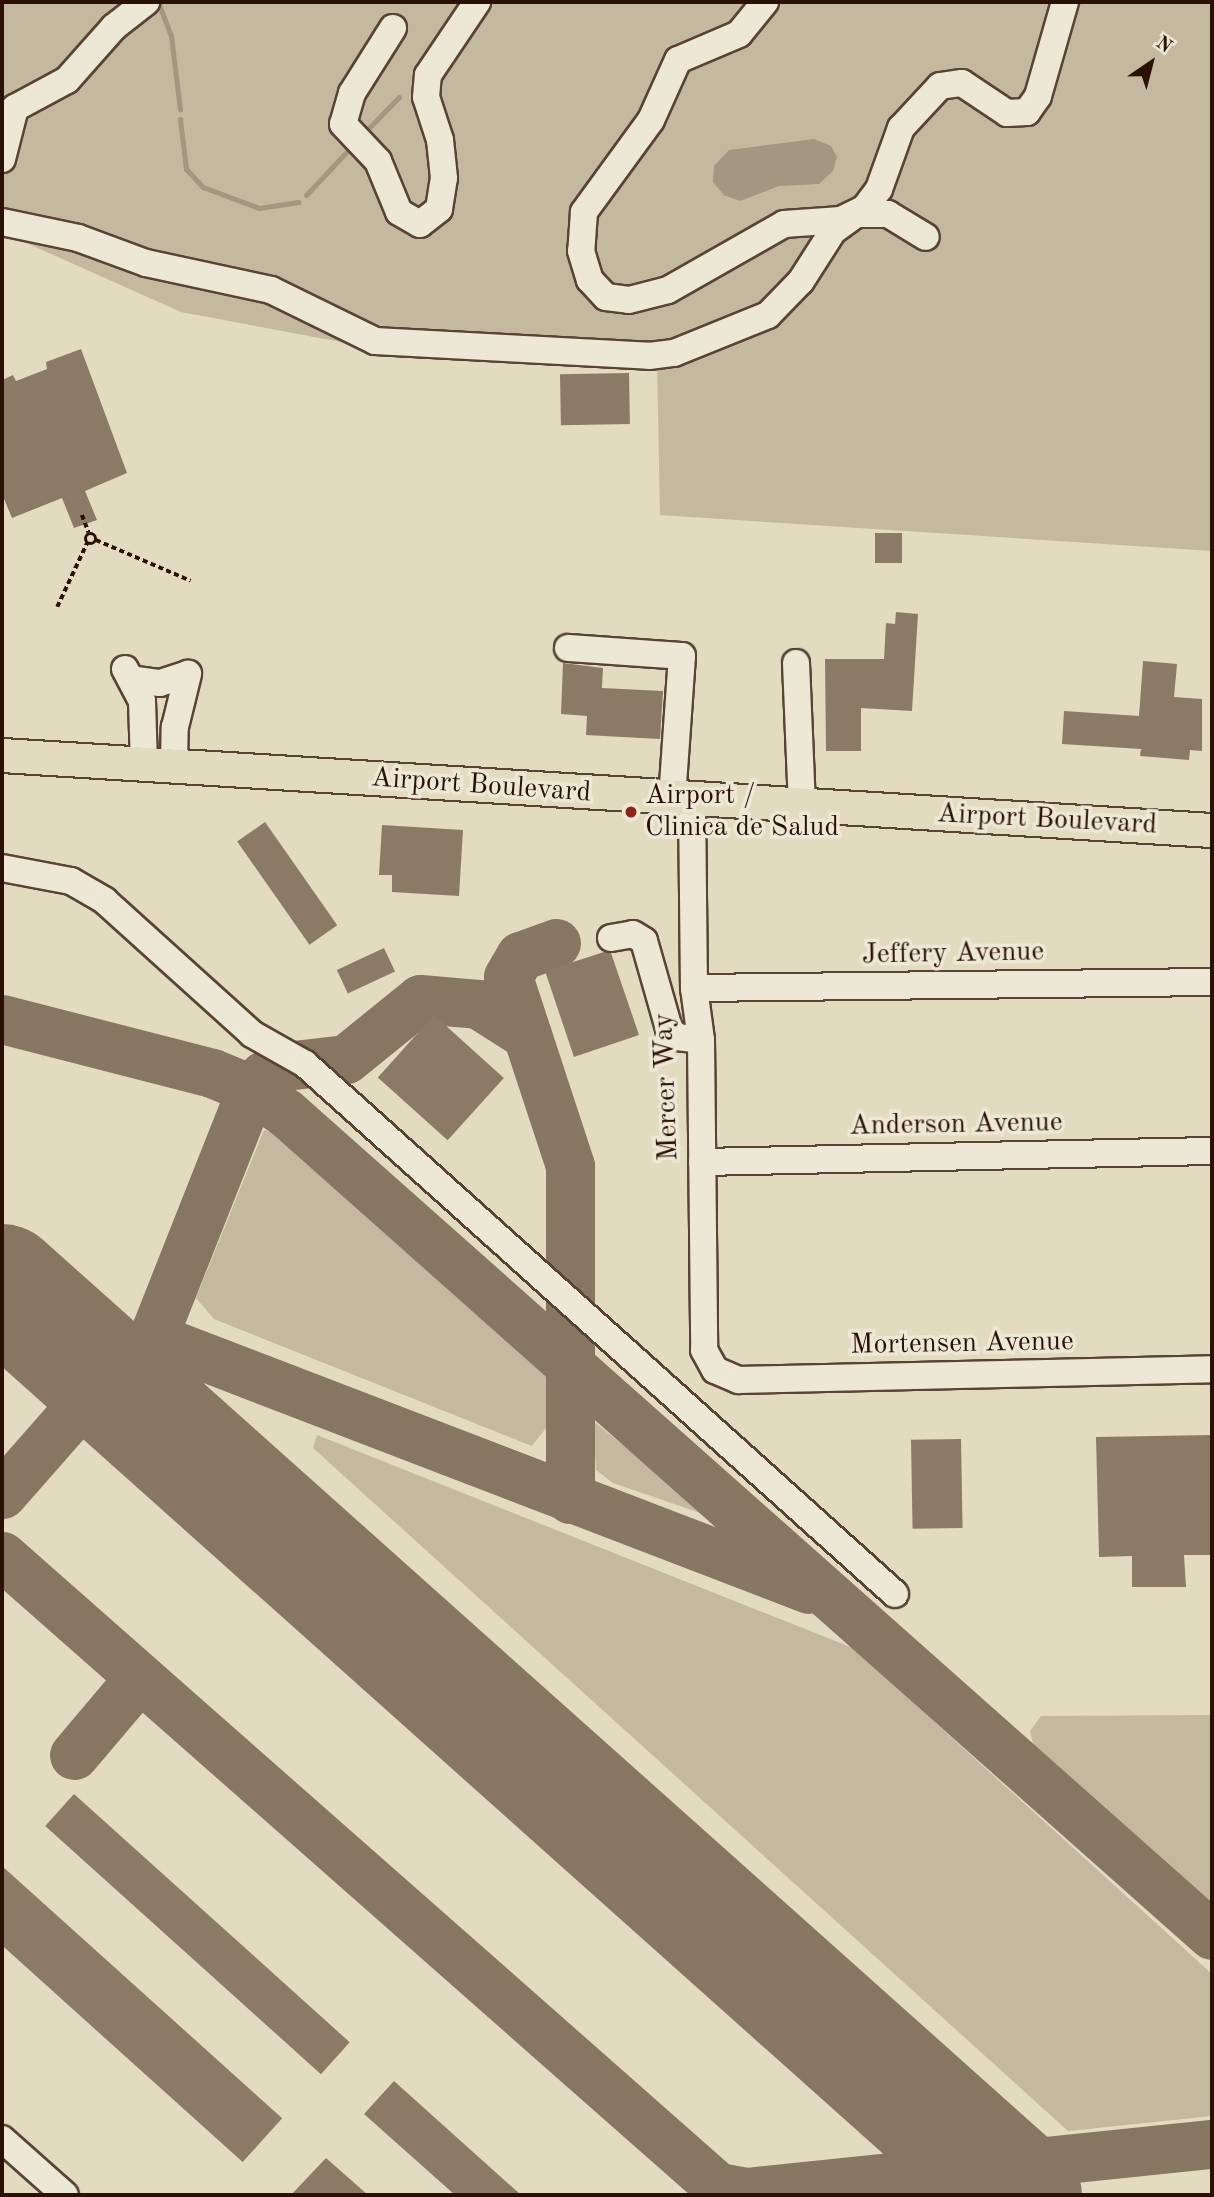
<!DOCTYPE html>
<html>
<head>
<meta charset="utf-8">
<style>
	body { margin:0 }
	#map { position:relative; width:1214px; height:2197px; overflow:hidden; background:#e3dbbf; font-family:"Old Standard TT",serif }
	div>[style] { position:absolute }
	.green>* { inset:0; background:#c4b89f }
	.water>* { inset:0; background:#a49680 }
	.stream>* { height:5px; margin:-2.5px; padding:0 2.5px; transform-origin:2.5px; border-radius:2.5px; background:#a49680 }
	.taxiway>* { height:49px; margin:-24.5px; padding:0 24.5px; transform-origin:24.5px; border-radius:24.5px; background:#877662 }
	.runway>* { height:122px; margin:-61px; padding:0 61px; transform-origin:61px; border-radius:61px; background:#877662 }
	.building>* { inset:0; background:#8b7a66; transform-origin:0 0 }
	.path>* { height:3.5px; margin-top:-1.75px; transform-origin:0; background:repeating-linear-gradient(90deg,#2b1005 0 5px,transparent 0 8.5px) }
	.path>.ring { margin:-1.75px; padding:0; box-sizing:content-box; background:none; border:3.5px solid #2b1005; border-radius:50% }
	.roads { filter:drop-shadow(2px 0 #594334) drop-shadow(-2px 0 #594334) drop-shadow(0 2px #594334) drop-shadow(0 -2px #594334) }
	.minor>* { height:26px; margin:-13px; padding:0 13px; transform-origin:13px; border-radius:13px; background:#ede8d5 }
	.major>* { height:33px; margin:-16.5px; padding:0 16.5px; transform-origin:16.5px; border-radius:16.5px; background:#e3dbbf }
	.dots>* { width:19px; height:19px; translate:-50% -50%; box-sizing:border-box; border:4px solid #ede8d5; border-radius:50% }
	span { translate:-50% -50%; white-space:nowrap; text-align:center; line-height:1.15; -webkit-text-stroke:7px #ede8d5; paint-order:stroke }
	.street-label { font-size:28px; color:#2b1005 }
	.poi-label { font-size:28px; color:#2b1005 }
	.left { translate:0 -50%; text-align:left }
	.frame { position:absolute; inset:0; border:4px solid #2b1005; pointer-events:none }
	.north { position:absolute; left:1116px; top:28px; width:70px; height:70px; -webkit-text-stroke:5px #ede8d5; paint-order:stroke; rotate:35deg; font-size:19px; font-weight:700; line-height:28px; text-align:center; color:#2b1005 }
	.north::after { content:''; display:block; margin:auto; width:24px; height:32px; background:#2b1005; clip-path:polygon(50% 0,100% 100%,50% 72%,0 100%) }
</style>
</head>
<body>
<div id="map">
	<div class="green">
		<i style="clip-path:polygon(2px 2px,1212px 2px,1212px 551px,660px 515px,657px 362px,373px 348px,181px 312px,22px 241px,2px 231px)"></i>
		<i style="clip-path:polygon(264px 1130px,283px 1136px,550px 1377px,546px 1428px,532px 1446px,214px 1319px,196px 1298px)"></i>
		<i style="clip-path:polygon(593px 1421px,712px 1517px,613px 1483px,596px 1470px)"></i>
		<i style="clip-path:polygon(317px 1435px,853px 1648px,1212px 1974px,1212px 2116px,1068px 2131px,313px 1448px)"></i>
		<i style="clip-path:polygon(1212px 1715px,1212px 1907px,1034px 1747px,1030px 1731px,1041px 1716px)"></i>
	</div>
	<div class="water">
		<i style="clip-path:polygon(814px 139px,831px 146px,837px 157px,833px 171px,819px 184px,779px 186px,740px 201px,724px 195px,713px 182px,714px 166px,729px 150px)"></i>
	</div>
	<div class="stream">
		<i style="left:158px;top:2px;width:36px;rotate:69deg"></i>
		<i style="left:171px;top:36px;width:74px;rotate:83deg"></i>
		<i style="left:180px;top:119px;width:50px;rotate:83.2deg"></i>
		<i style="left:186px;top:169px;width:25px;rotate:47deg"></i>
		<i style="left:203px;top:187px;width:60px;rotate:20.6deg"></i>
		<i style="left:259px;top:208px;width:40px;rotate:-8.5deg"></i>
		<i style="left:362px;top:135px;width:53px;rotate:-45.8deg"></i>
		<i style="left:306px;top:195px;width:69px;rotate:-46.8deg"></i>
	</div>
	<div class="taxiway">
		<i style="left:556px;top:943px;width:38px;rotate:160deg"></i>
		<i style="left:520px;top:956px;width:24px;rotate:120deg"></i>
		<i style="left:508px;top:977px;width:199px;rotate:71.8deg"></i>
		<i style="left:570px;top:1166px;width:333px;rotate:90deg"></i>
		<i style="left:2px;top:1019px;width:217px;rotate:14.4deg"></i>
		<i style="left:212px;top:1073px;width:42px;rotate:22.3deg"></i>
		<i style="left:251px;top:1089px;width:42px;rotate:34.4deg"></i>
		<i style="left:286px;top:1113px;width:1238px;rotate:41.6deg"></i>
		<i style="left:151px;top:1342px;width:272px;rotate:-68.4deg"></i>
		<i style="left:251px;top:1089px;width:19px;rotate:-47deg"></i>
		<i style="left:264px;top:1075px;width:23px;rotate:-23deg"></i>
		<i style="left:285px;top:1066px;width:61px;rotate:-6.5deg"></i>
		<i style="left:346px;top:1059px;width:95px;rotate:-39deg"></i>
		<i style="left:420px;top:999px;width:58px;rotate:4.9deg"></i>
		<i style="left:478px;top:1004px;width:58px;rotate:32.3deg"></i>
		<i style="left:2px;top:1494px;width:188px;rotate:-48.7deg"></i>
		<i style="left:126px;top:1353px;width:27px;rotate:-24deg"></i>
		<i style="left:151px;top:1342px;width:20px;rotate:6deg"></i>
		<i style="left:171px;top:1344px;width:683px;rotate:21.01deg"></i>
		<i style="left:2px;top:1556px;width:954px;rotate:41.39deg"></i>
		<i style="left:718px;top:2187px;width:28px;rotate:10deg"></i>
		<i style="left:746px;top:2192px;width:468px;rotate:-5.9deg"></i>
		<i style="left:74px;top:1755px;width:101px;rotate:-49.8deg"></i>
	</div>
	<div class="runway">
		<i style="left:2px;top:1285px;width:1366px;rotate:41.77deg"></i>
	</div>
	<div class="building">
		<i style="clip-path:polygon(81px 349px,127px 473px,85px 491px,97px 520px,74px 528px,62px 498px,12px 518px,2px 494px,2px 380px,13px 375px,16px 381px,47px 369px,46px 362px)"></i>
		<i style="left:629px;top:373px;width:51px;height:69px;rotate:89deg"></i>
		<i style="left:875px;top:533px;width:27px;height:30px"></i>
		<i style="clip-path:polygon(896px 612px,918px 614px,912px 711px,861px 708px,861px 751px,826px 751px,825px 659px,884px 659px,886px 623px,895px 624px)"></i>
		<i style="clip-path:polygon(1143px 661px,1177px 664px,1174px 697px,1202px 699px,1202px 751px,1190px 750px,1189px 760px,1140px 756px,1141px 749px,1062px 744px,1064px 711px,1139px 716px)"></i>
		<i style="clip-path:polygon(563px 663px,603px 668px,602px 688px,663px 691px,660px 739px,586px 735px,587px 716px,561px 714px)"></i>
		<i style="left:265px;top:822px;width:126px;height:34px;rotate:55deg"></i>
		<i style="clip-path:polygon(382px 825px,463px 830px,459px 896px,392px 892px,392px 875px,379px 875px)"></i>
		<i style="left:384px;top:948px;width:26px;height:52px;rotate:65deg"></i>
		<i style="clip-path:polygon(604px 952px,611px 953px,639px 1035px,574px 1057px,545px 971px)"></i>
		<i style="left:434px;top:1015px;width:94px;height:84px;rotate:42deg"></i>
		<i style="clip-path:polygon(1212px 1435px,1212px 1555px,1184px 1555px,1186px 1587px,1132px 1587px,1132px 1556px,1099px 1557px,1096px 1437px)"></i>
		<i style="left:961px;top:1439px;width:89px;height:50px;rotate:89deg"></i>
		<i style="left:74px;top:1794px;width:371px;height:43px;rotate:42deg"></i>
		<i style="left:2px;top:1866px;width:377px;height:59px;rotate:42deg"></i>
		<i style="clip-path:polygon(394px 2081px,521px 2195px,455px 2195px,364px 2114px)"></i>
		<i style="clip-path:polygon(326px 2158px,368px 2195px,291px 2195px)"></i>
	</div>
	<div class="path">
		<i style="left:82px;top:515px;width:19px;rotate:69deg"></i>
		<i class="ring" style="left:85.5px;top:533.5px;width:7.5px;height:7.5px"></i>
		<i style="left:96px;top:540px;width:103px;rotate:23.3deg"></i>
		<i style="left:57px;top:607px;width:71px;rotate:-64.9deg"></i>
	</div>
	<div class="roads">
		<div class="minor">
			<i style="left:765px;top:2px;width:41px;rotate:129.1deg"></i>
			<i style="left:739px;top:34px;width:66px;rotate:156.9deg"></i>
			<i style="left:678px;top:60px;width:66px;rotate:114.2deg"></i>
			<i style="left:651px;top:120px;width:114px;rotate:126.1deg"></i>
			<i style="left:584px;top:212px;width:39px;rotate:94deg"></i>
			<i style="left:581px;top:251px;width:30px;rotate:73deg"></i>
			<i style="left:590px;top:280px;width:23px;rotate:47deg"></i>
			<i style="left:606px;top:297px;width:23px;rotate:7deg"></i>
			<i style="left:629px;top:300px;width:40px;rotate:-14.4deg"></i>
			<i style="left:668px;top:290px;width:133px;rotate:-29.6deg"></i>
			<i style="left:784px;top:224px;width:57px;rotate:-4deg"></i>
			<i style="left:841px;top:220px;width:25px;rotate:-26deg"></i>
			<i style="left:864px;top:209px;width:25px;rotate:-53deg"></i>
			<i style="left:879px;top:189px;width:65px;rotate:-70.2deg"></i>
			<i style="left:901px;top:128px;width:57px;rotate:-47.1deg"></i>
			<i style="left:940px;top:86px;width:22px;rotate:-8deg"></i>
			<i style="left:962px;top:83px;width:54px;rotate:33.7deg"></i>
			<i style="left:1007px;top:113px;width:20px;rotate:-3deg"></i>
			<i style="left:1027px;top:112px;width:19px;rotate:-55deg"></i>
			<i style="left:1038px;top:96px;width:98px;rotate:-74deg"></i>
			<i style="left:393px;top:28px;width:77px;rotate:122.2deg"></i>
			<i style="left:352px;top:93px;width:32px;rotate:106deg"></i>
			<i style="left:343px;top:124px;width:51px;rotate:46.6deg"></i>
			<i style="left:378px;top:161px;width:55px;rotate:67.6deg"></i>
			<i style="left:399px;top:212px;width:24px;rotate:30deg"></i>
			<i style="left:420px;top:224px;width:24px;rotate:-38deg"></i>
			<i style="left:439px;top:209px;width:31px;rotate:-81deg"></i>
			<i style="left:444px;top:178px;width:38px;rotate:-96deg"></i>
			<i style="left:440px;top:140px;width:45px;rotate:-108deg"></i>
			<i style="left:426px;top:97px;width:22px;rotate:-85deg"></i>
			<i style="left:428px;top:75px;width:88px;rotate:-56.1deg"></i>
			<i style="left:2px;top:159px;width:53px;rotate:-75.7deg"></i>
			<i style="left:15px;top:108px;width:59px;rotate:-28.3deg"></i>
			<i style="left:67px;top:80px;width:71px;rotate:-48.4deg"></i>
			<i style="left:114px;top:27px;width:41px;rotate:-38deg"></i>
			<i style="left:2px;top:222px;width:78px;rotate:11.9deg"></i>
			<i style="left:78px;top:238px;width:72px;rotate:20.2deg"></i>
			<i style="left:146px;top:263px;width:128px;rotate:12.2deg"></i>
			<i style="left:271px;top:290px;width:116px;rotate:26.1deg"></i>
			<i style="left:375px;top:341px;width:274px;rotate:3.1deg"></i>
			<i style="left:649px;top:356px;width:25px;rotate:-7deg"></i>
			<i style="left:674px;top:353px;width:101px;rotate:-22deg"></i>
			<i style="left:768px;top:315px;width:47px;rotate:-45.9deg"></i>
			<i style="left:801px;top:281px;width:59px;rotate:-57.4deg"></i>
			<i style="left:833px;top:231px;width:29px;rotate:-36deg"></i>
			<i style="left:856px;top:214px;width:32px"></i>
			<i style="left:888px;top:214px;width:44px;rotate:31.2deg"></i>
			<i style="left:568px;top:648px;width:114px;rotate:4deg"></i>
			<i style="left:682px;top:656px;width:142px;rotate:94deg"></i>
			<i style="left:796px;top:663px;width:143px;rotate:87.6deg"></i>
			<i style="left:125px;top:669px;width:36px;rotate:62deg"></i>
			<i style="left:142px;top:701px;width:63px;rotate:88.2deg"></i>
			<i style="left:131px;top:679px;width:29px;rotate:8deg"></i>
			<i style="left:160px;top:683px;width:29px;rotate:-18deg"></i>
			<i style="left:174px;top:766px;width:39px;rotate:-89deg"></i>
			<i style="left:175px;top:727px;width:55px;rotate:-76.2deg"></i>
			<i style="left:692px;top:799px;width:189px;rotate:89.4deg"></i>
			<i style="left:694px;top:988px;width:52px;rotate:82.3deg"></i>
			<i style="left:701px;top:1040px;width:310px;rotate:89.4deg"></i>
			<i style="left:704px;top:1350px;width:23px;rotate:61deg"></i>
			<i style="left:715px;top:1370px;width:26px;rotate:23deg"></i>
			<i style="left:739px;top:1380px;width:473px;rotate:-1.3deg"></i>
			<i style="left:2px;top:868px;width:70px;rotate:10.7deg"></i>
			<i style="left:71px;top:881px;width:39px;rotate:30deg"></i>
			<i style="left:105px;top:901px;width:198px;rotate:42.1deg"></i>
			<i style="left:252px;top:1034px;width:61px;rotate:29.5deg"></i>
			<i style="left:305px;top:1064px;width:793px;rotate:41.93deg"></i>
			<i style="left:611px;top:938px;width:22px;rotate:-10deg"></i>
			<i style="left:633px;top:934px;width:13px;rotate:32deg"></i>
			<i style="left:644px;top:941px;width:91px;rotate:74.1deg"></i>
			<i style="left:669px;top:1029px;width:11px;rotate:45deg"></i>
			<i style="left:677px;top:1037px;width:24px;rotate:7deg"></i>
			<i style="left:694px;top:988px;width:518px;rotate:-0.66deg"></i>
			<i style="left:702px;top:1162px;width:510px;rotate:-1.24deg"></i>
			<i style="left:2px;top:2139px;width:84px;rotate:41.6deg"></i>
		</div>
		<div class="major">
			<i style="left:2px;top:755px;width:1212px;rotate:3.55deg"></i>
		</div>
	</div>
	<div class="dots">
		<i style="left:631px;top:812px;background:#8f2418"></i>
	</div>
	<div class="street-label">
		<span style="left:481px;top:786px;rotate:4deg">Airport Boulevard</span>
		<span style="left:1047px;top:820px;rotate:3deg">Airport Boulevard</span>
		<span style="left:953px;top:954px;rotate:-1deg">Jeffery Avenue</span>
		<span style="left:667px;top:1087px;rotate:-92deg">Mercer Way</span>
		<span style="left:956px;top:1125px;rotate:-1deg">Anderson Avenue</span>
		<span style="left:962px;top:1344px;rotate:-1deg">Mortensen Avenue</span>
	</div>
	<div class="poi-label">
		<span class="left" style="left:645px;top:812px">Airport /<br>Clinica de Salud</span>
	</div>
	<div class="frame"></div>
	<div class="north">N</div>
</div>
</body>
</html>
